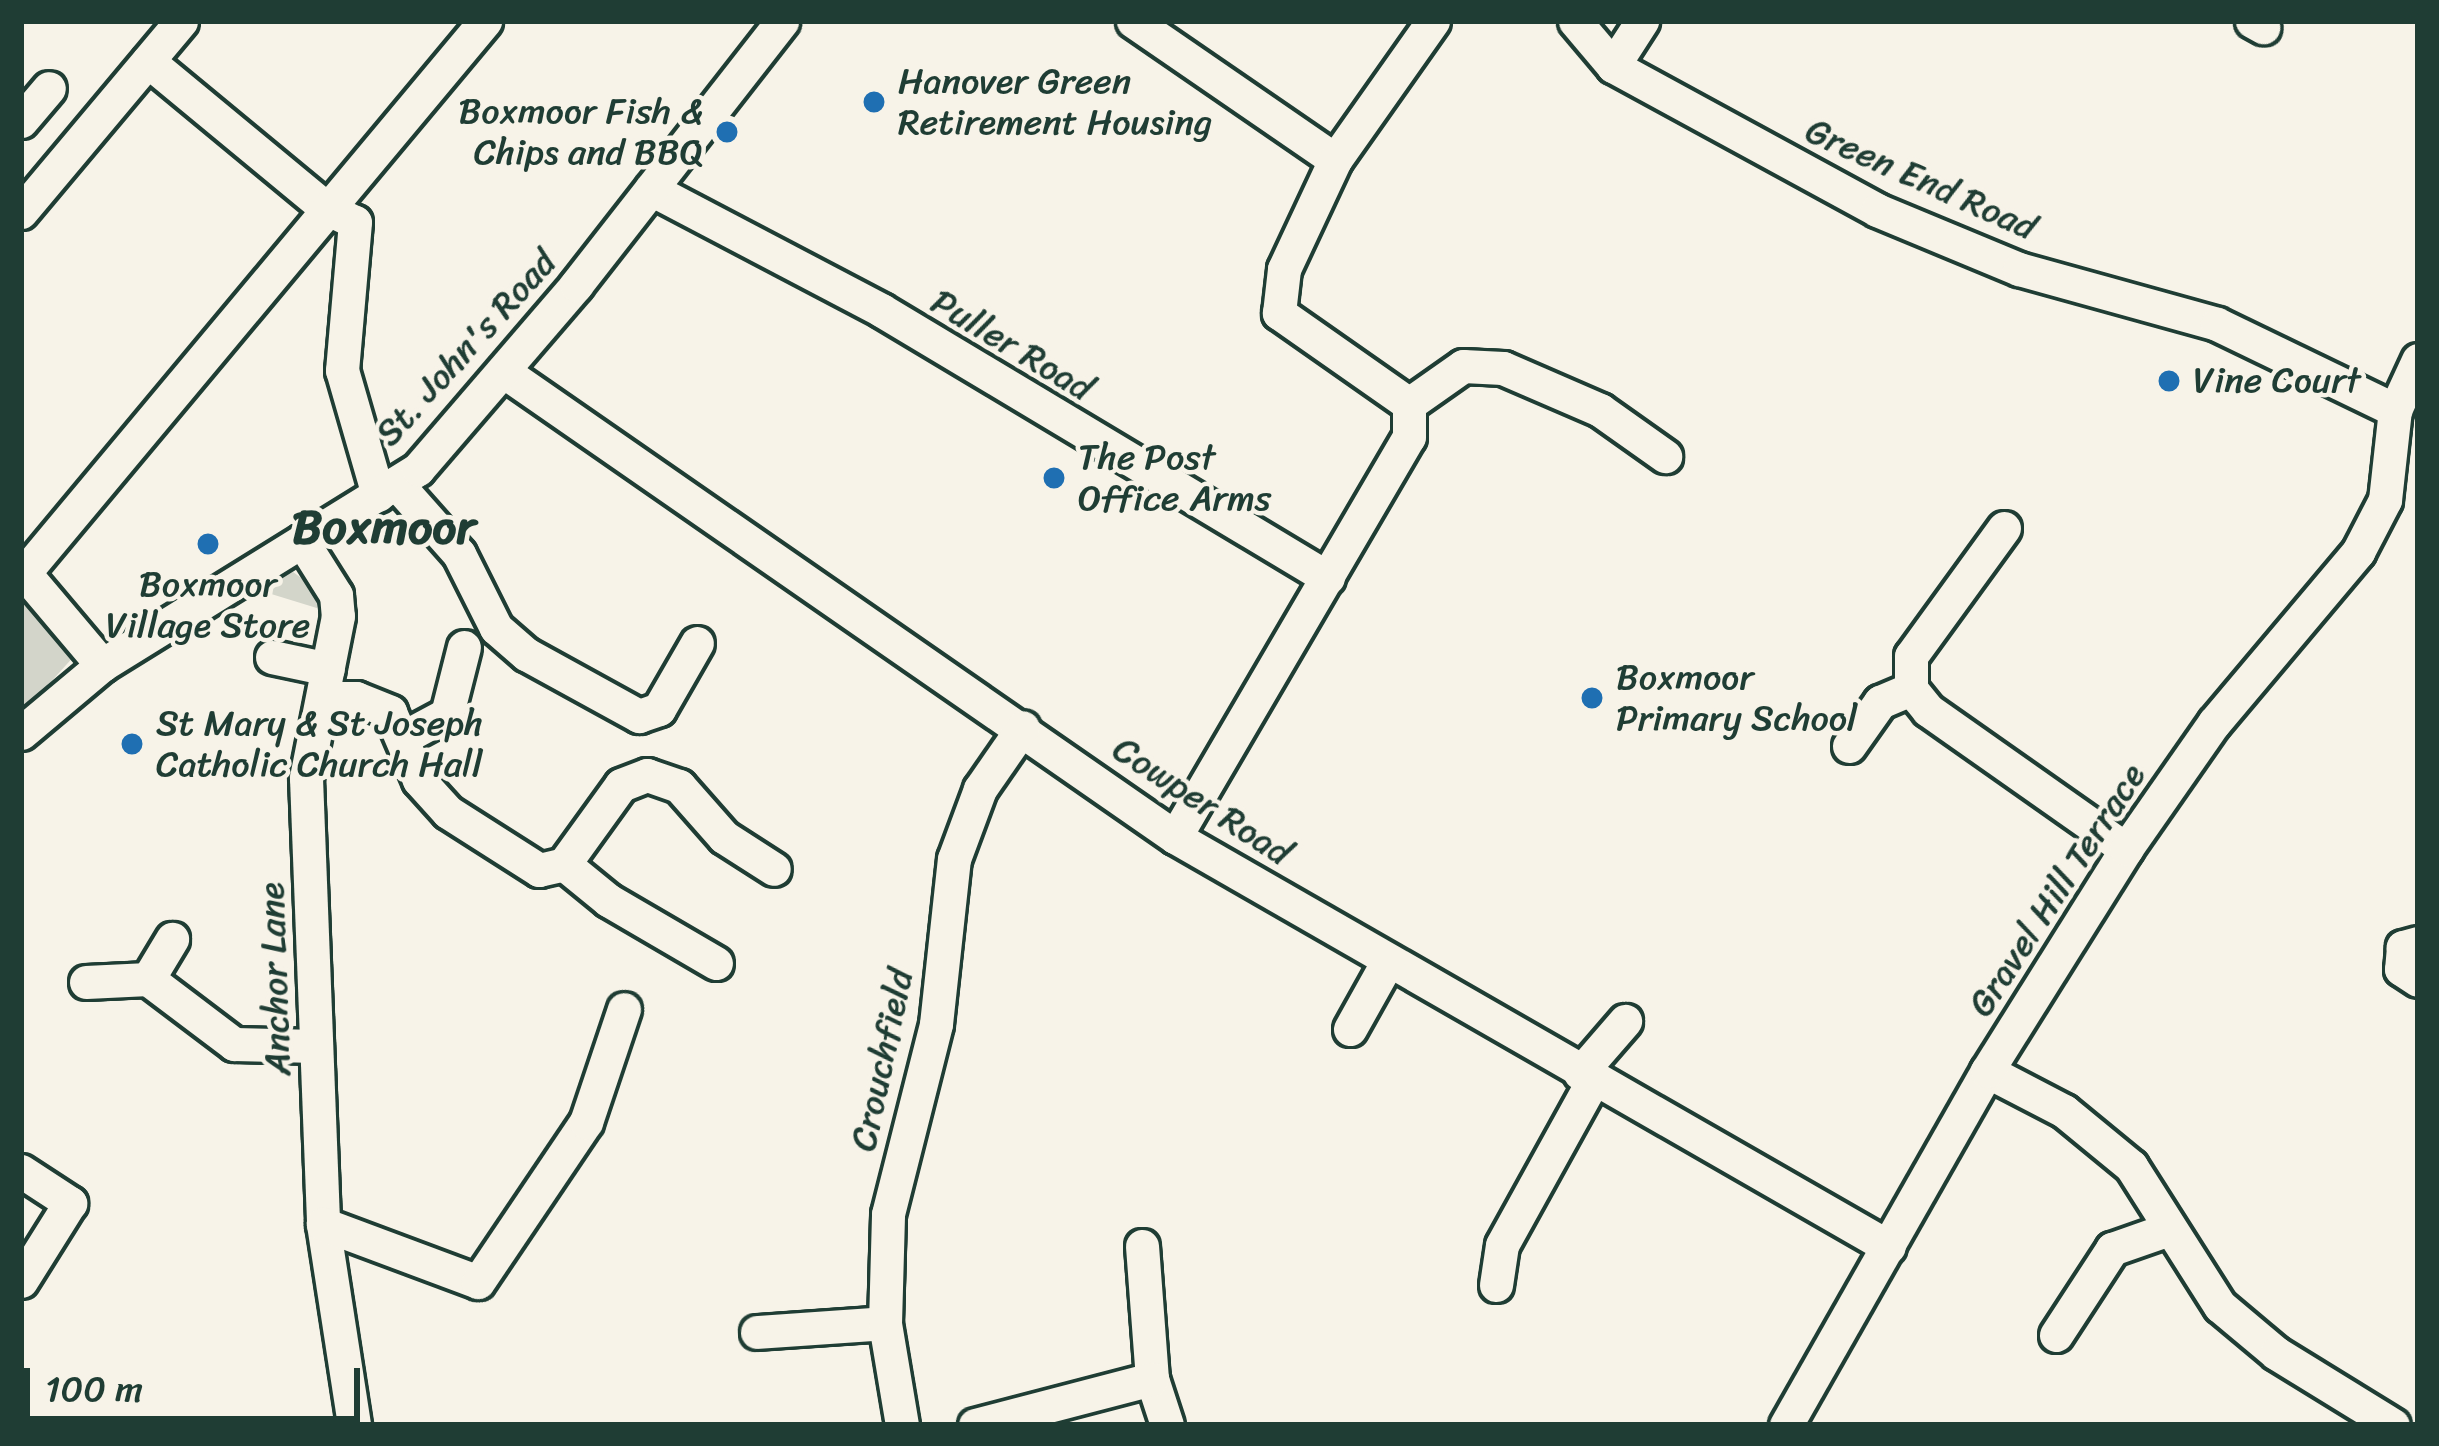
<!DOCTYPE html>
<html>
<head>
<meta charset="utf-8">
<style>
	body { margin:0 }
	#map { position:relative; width:2439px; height:1446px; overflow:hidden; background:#f7f3e8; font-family:Sriracha,sans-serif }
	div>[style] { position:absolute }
	.green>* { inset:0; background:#d3d5ca }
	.roads { filter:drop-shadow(3px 0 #1f3d34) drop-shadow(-3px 0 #1f3d34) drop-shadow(0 3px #1f3d34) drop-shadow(0 -3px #1f3d34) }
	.minor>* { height:33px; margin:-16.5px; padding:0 16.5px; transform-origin:16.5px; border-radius:16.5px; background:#f7f3e8 }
	.dots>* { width:33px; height:33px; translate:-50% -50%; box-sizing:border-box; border:6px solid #f7f3e8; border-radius:50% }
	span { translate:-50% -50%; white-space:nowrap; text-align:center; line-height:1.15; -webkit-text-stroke:9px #f7f3e8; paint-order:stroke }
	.poi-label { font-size:36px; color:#1f3d34 }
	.left { translate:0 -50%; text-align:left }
	.right { translate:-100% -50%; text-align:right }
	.street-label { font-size:36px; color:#1f3d34 }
	.district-label { font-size:48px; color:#1f3d34; font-weight:700 }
	.frame { position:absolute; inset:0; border:24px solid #1f3d34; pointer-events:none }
	.scale { position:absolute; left:24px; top:1368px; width:336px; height:54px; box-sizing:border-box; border:6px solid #1f3d34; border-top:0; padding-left:15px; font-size:36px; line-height:42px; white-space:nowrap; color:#1f3d34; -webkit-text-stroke:9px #f7f3e8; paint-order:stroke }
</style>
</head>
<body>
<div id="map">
	<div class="green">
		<i style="clip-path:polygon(293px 572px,314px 587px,320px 609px,255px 589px)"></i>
		<i style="clip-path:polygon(21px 591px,76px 654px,21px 715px)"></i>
	</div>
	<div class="roads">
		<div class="minor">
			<i style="left:1133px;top:21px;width:245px;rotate:34.5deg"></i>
			<i style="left:1575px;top:21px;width:59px;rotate:49.8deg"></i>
			<i style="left:1613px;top:66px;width:301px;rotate:28.6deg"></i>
			<i style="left:1877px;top:210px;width:154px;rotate:22.6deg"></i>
			<i style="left:2019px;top:269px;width:205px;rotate:15.5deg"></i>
			<i style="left:2217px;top:324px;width:198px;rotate:25.8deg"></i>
			<i style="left:2252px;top:21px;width:13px;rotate:29deg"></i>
			<i style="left:148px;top:61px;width:231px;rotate:39.6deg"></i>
			<i style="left:326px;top:208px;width:32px;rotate:26deg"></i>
			<i style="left:355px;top:222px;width:149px;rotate:95deg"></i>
			<i style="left:342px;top:370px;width:130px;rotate:73.9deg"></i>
			<i style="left:1613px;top:66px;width:54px;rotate:-57.2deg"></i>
			<i style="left:21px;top:121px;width:43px;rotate:-49.7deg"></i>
			<i style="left:651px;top:189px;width:260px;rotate:27.7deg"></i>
			<i style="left:881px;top:310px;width:521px;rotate:30.94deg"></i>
			<i style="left:21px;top:212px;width:249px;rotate:-50deg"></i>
			<i style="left:503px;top:371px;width:818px;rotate:34.74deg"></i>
			<i style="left:1175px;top:837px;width:823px;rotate:29.87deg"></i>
			<i style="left:1409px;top:404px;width:159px;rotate:-145deg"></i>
			<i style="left:1279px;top:313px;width:44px;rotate:-83.5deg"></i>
			<i style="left:1284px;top:269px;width:120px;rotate:-64.9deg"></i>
			<i style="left:1335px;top:160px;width:170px;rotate:-54.8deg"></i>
			<i style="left:1409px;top:404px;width:66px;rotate:-35.1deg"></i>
			<i style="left:1463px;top:366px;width:40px;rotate:2.9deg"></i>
			<i style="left:1503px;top:368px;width:106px;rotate:23.4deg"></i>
			<i style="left:1600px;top:410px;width:80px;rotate:35.3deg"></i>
			<i style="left:396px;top:483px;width:95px;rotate:48.4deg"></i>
			<i style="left:459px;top:554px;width:83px;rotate:63.4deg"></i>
			<i style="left:496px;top:628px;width:40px;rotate:41deg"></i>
			<i style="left:526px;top:654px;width:129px;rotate:28.8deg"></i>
			<i style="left:639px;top:716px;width:21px;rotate:-19deg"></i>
			<i style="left:659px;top:709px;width:76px;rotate:-60.1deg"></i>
			<i style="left:2004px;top:528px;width:158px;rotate:126deg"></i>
			<i style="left:1911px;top:656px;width:33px;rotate:90deg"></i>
			<i style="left:1911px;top:689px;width:27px;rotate:51deg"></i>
			<i style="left:1928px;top:710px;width:242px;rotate:35.1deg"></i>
			<i style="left:302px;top:541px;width:64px;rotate:57.8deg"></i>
			<i style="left:336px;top:595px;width:21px;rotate:85deg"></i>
			<i style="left:338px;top:616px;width:165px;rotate:101.2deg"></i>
			<i style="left:306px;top:778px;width:446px;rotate:87.8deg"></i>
			<i style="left:323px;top:1224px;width:203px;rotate:81.2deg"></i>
			<i style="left:21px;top:569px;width:126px;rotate:49.8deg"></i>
			<i style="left:25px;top:572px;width:718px;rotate:-50.14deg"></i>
			<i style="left:272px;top:657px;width:57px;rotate:12.1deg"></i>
			<i style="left:323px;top:698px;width:33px"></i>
			<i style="left:356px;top:698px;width:37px;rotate:22deg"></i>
			<i style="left:390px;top:712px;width:74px;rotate:66.9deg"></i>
			<i style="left:419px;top:780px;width:43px;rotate:47.8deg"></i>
			<i style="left:448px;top:812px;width:108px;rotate:32.5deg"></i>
			<i style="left:539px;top:870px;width:26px;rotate:-13deg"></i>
			<i style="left:564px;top:864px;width:97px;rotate:-54.2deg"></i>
			<i style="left:621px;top:785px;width:28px;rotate:-21deg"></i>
			<i style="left:647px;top:775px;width:34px;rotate:19deg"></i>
			<i style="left:679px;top:786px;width:68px;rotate:48.6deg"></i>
			<i style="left:724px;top:837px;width:59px;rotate:32.6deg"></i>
			<i style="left:21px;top:733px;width:106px;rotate:-40deg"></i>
			<i style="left:102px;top:665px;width:372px;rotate:-31.8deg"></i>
			<i style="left:418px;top:469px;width:243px;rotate:-49.3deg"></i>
			<i style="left:576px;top:285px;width:335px;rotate:-52deg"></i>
			<i style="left:406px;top:736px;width:47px;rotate:-28.2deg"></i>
			<i style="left:447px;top:714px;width:69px;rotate:-75.8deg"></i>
			<i style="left:1849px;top:746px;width:54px;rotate:-54.8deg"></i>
			<i style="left:1880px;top:702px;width:34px;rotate:-23deg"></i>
			<i style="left:1175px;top:837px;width:463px;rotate:-59.7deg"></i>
			<i style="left:1409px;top:437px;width:33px;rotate:-90deg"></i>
			<i style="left:564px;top:864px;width:57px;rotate:39.3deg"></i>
			<i style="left:608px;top:900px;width:125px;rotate:30.3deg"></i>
			<i style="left:2418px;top:943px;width:16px;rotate:165deg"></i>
			<i style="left:2403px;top:947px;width:22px;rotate:95deg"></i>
			<i style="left:2401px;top:969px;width:20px;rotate:33deg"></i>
			<i style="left:148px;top:979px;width:47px;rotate:-59deg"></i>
			<i style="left:86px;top:982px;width:62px;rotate:-2.8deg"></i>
			<i style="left:148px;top:979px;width:108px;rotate:37.1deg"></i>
			<i style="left:234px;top:1044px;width:82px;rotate:1.4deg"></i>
			<i style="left:1350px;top:1029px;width:78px;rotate:-60.8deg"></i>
			<i style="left:1987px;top:1071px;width:87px;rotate:27.5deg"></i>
			<i style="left:2064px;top:1111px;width:87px;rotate:39.4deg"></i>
			<i style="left:2131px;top:1166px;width:166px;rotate:57.6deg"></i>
			<i style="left:2220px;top:1306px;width:73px;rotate:40deg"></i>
			<i style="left:2276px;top:1353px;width:137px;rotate:31.6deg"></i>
			<i style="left:1580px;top:1073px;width:69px;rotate:-49.1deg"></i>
			<i style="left:21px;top:1171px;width:59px;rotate:33.1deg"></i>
			<i style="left:70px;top:1203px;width:92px;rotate:122.1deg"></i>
			<i style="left:323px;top:1224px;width:165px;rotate:20.5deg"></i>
			<i style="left:478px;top:1282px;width:193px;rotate:-56deg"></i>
			<i style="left:586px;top:1122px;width:119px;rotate:-71.4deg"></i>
			<i style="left:1142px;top:1246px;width:133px;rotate:85.7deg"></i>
			<i style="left:1152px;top:1379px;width:48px;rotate:71.9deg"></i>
			<i style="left:1496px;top:1285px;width:40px;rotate:-81.5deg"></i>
			<i style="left:1502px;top:1245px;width:188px;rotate:-61.1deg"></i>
			<i style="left:757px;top:1332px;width:128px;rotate:-4deg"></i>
			<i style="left:2056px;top:1335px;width:103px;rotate:-56.9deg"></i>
			<i style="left:2112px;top:1249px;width:60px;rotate:-19.3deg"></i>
			<i style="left:902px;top:1425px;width:103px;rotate:-99.5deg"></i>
			<i style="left:885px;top:1323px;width:109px;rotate:-88.4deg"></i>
			<i style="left:888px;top:1214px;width:196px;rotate:-75.8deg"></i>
			<i style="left:936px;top:1024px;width:166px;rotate:-83.8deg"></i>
			<i style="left:954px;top:859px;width:75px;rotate:-69.6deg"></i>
			<i style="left:980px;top:789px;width:75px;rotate:-55.3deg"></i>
			<i style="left:975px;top:1425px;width:183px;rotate:-14.6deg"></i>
			<i style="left:1786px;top:1425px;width:407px;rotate:-60.4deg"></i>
			<i style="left:1987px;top:1071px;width:262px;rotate:-57.9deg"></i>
			<i style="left:2126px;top:849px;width:154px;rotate:-55.1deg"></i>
			<i style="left:2214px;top:723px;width:224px;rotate:-49.9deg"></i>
			<i style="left:2358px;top:552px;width:59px;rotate:-62.6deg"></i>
			<i style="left:2385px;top:500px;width:91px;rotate:-83.7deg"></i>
			<i style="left:2395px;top:410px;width:55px;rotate:-65.3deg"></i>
		</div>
	</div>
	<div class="dots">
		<i style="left:874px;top:102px;background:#1f6fb2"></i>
		<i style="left:727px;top:132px;background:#1f6fb2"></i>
		<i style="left:2169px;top:381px;background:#1f6fb2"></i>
		<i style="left:1054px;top:478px;background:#1f6fb2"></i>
		<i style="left:208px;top:544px;background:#1f6fb2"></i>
		<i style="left:1592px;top:698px;background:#1f6fb2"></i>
		<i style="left:132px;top:744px;background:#1f6fb2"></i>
	</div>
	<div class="poi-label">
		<span class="left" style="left:898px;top:102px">Hanover Green<br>Retirement Housing</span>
		<span class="right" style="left:703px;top:132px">Boxmoor Fish &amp;<br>Chips and BBQ</span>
		<span class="left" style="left:2193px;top:381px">Vine Court</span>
		<span class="left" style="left:1078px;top:478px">The Post<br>Office Arms</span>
		<span style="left:208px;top:605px">Boxmoor<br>Village Store</span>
		<span class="left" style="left:1616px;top:698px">Boxmoor<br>Primary School</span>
		<span class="left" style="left:156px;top:744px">St Mary &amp; St Joseph<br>Catholic Church Hall</span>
	</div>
	<div class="street-label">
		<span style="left:1921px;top:179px;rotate:24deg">Green End Road</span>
		<span style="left:1012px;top:345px;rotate:31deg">Puller Road</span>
		<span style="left:466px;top:348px;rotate:-48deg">St. John's Road</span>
		<span style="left:1202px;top:801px;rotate:33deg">Cowper Road</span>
		<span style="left:2057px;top:890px;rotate:-57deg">Gravel Hill Terrace</span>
		<span style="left:275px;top:979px;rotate:-92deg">Anchor Lane</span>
		<span style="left:882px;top:1060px;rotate:-78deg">Crouchfield</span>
	</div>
	<div class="district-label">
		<span style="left:384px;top:527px">Boxmoor</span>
	</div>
	<div class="frame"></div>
	<div class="scale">100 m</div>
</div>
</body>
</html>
